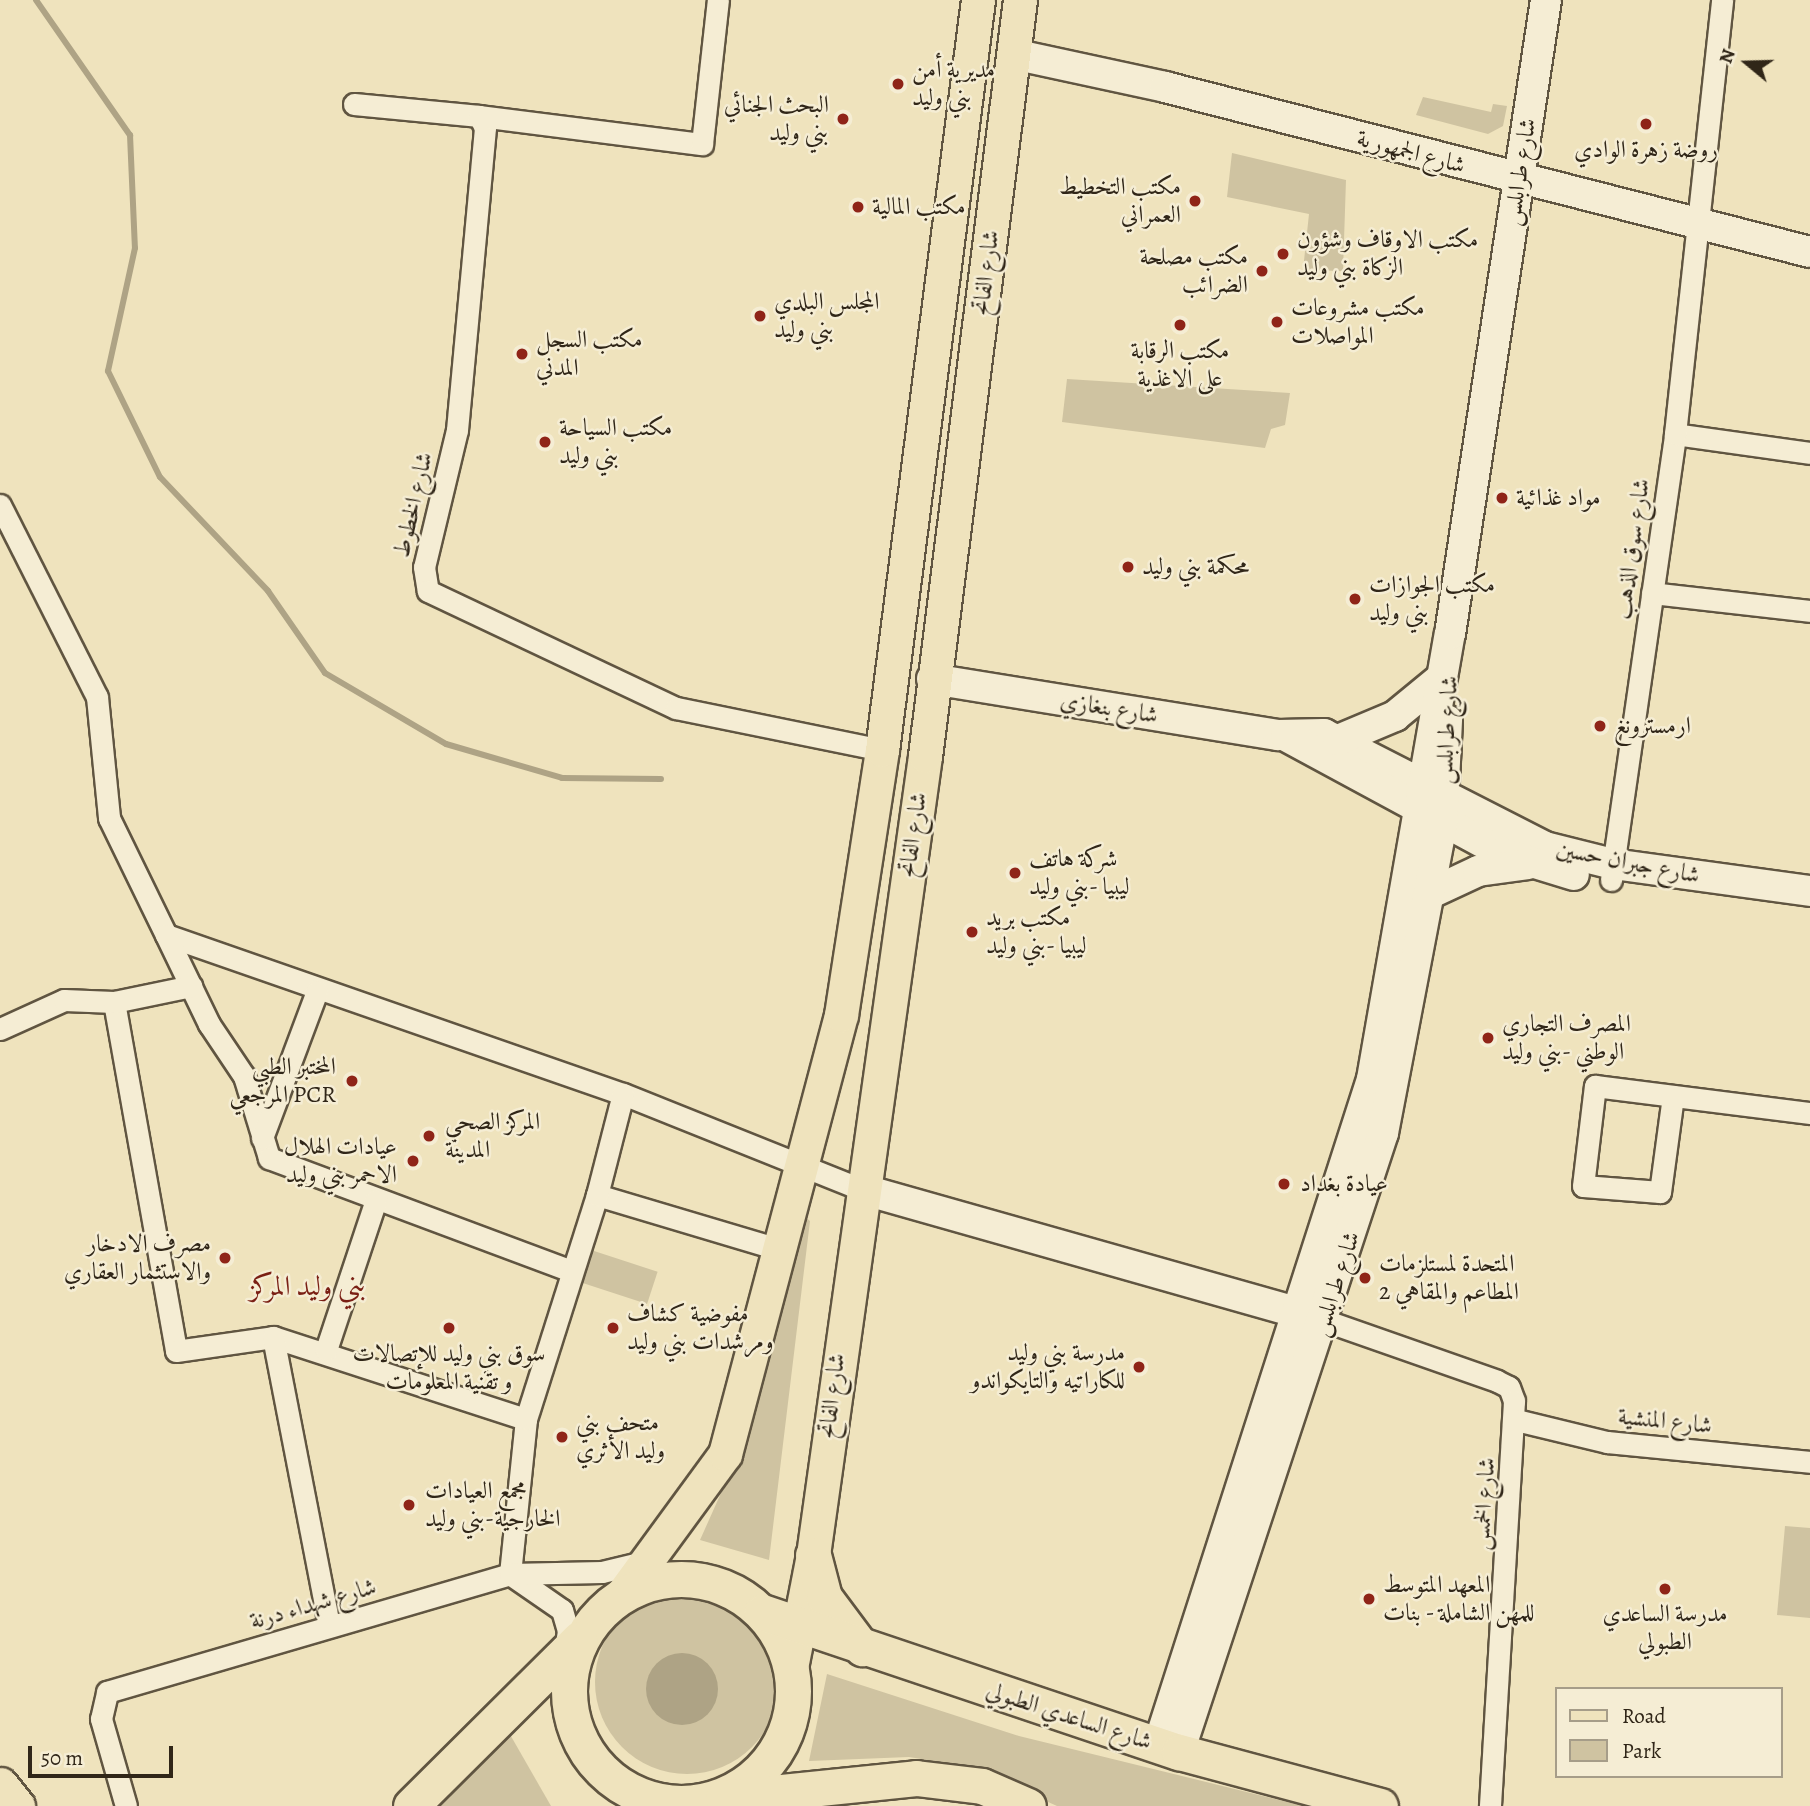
<!DOCTYPE html>
<html>
<head>
<meta charset="utf-8">
<style>
	body { margin:0 }
	#map { position:relative; width:1810px; height:1806px; overflow:hidden; background:#efe3bd; font-family:Alegreya,Amiri,serif }
	div>[style] { position:absolute }
	.green>* { inset:0; background:#cfc3a1; transform-origin:0 0 }
	.round { border-radius:50% }
	.water>* { inset:0; background:#aea385 }
	.stream>* { height:6px; margin:-3px; padding:0 3px; transform-origin:3px; border-radius:3px; background:#aea385 }
	.roads { filter:drop-shadow(2px 0 #605541) drop-shadow(-2px 0 #605541) drop-shadow(0 2px #605541) drop-shadow(0 -2px #605541) }
	.minor>* { height:21px; margin:-10.5px; padding:0 10.5px; transform-origin:10.5px; border-radius:10.5px; background:#f5edd4 }
	.secondary>* { height:30px; margin:-15px; padding:0 15px; transform-origin:15px; border-radius:15px; background:#f5edd4 }
	.primary>* { height:33px; margin:-16.5px; padding:0 16.5px; transform-origin:16.5px; border-radius:16.5px; background:#efe3bd }
	.trunk>* { height:35px; margin:-17.5px; padding:0 17.5px; transform-origin:17.5px; border-radius:17.5px; background:#efe3bd }
	.trunk>.ring { margin:-17.5px; padding:0; box-sizing:content-box; background:none; border:35px solid #efe3bd; border-radius:50% }
	.dots>* { width:19px; height:19px; translate:-50% -50%; box-sizing:border-box; border:4px solid #f5edd4; border-radius:50% }
	span { translate:-50% -50%; white-space:nowrap; text-align:center; line-height:1.15; -webkit-text-stroke:5px #f5edd4; paint-order:stroke }
	.poi-label { font-size:24px; color:#302618 }
	.left { translate:0 -50%; text-align:left }
	.right { translate:-100% -50%; text-align:right }
	.street-label { font-size:24px; color:#302618 }
	.quarter-label { font-size:28px; color:#7a1f14 }
	.legend { position:absolute; left:1555px; top:1687px; width:228px; height:91px; box-sizing:border-box; background:#f5edd4; border:2px solid #a69d89; margin:0; padding:9px 12px; list-style:none; font-size:21px; color:#302618 }
	.legend li { display:flex; align-items:center; gap:14px; height:35px }
	.legend b { width:35px; border:2px solid #a69d89 }
	.north { position:absolute; left:1712px; top:28px; width:70px; height:70px; -webkit-text-stroke:5px #f5edd4; paint-order:stroke; rotate:289deg; font-size:19px; font-weight:700; line-height:28px; text-align:center; color:#302618 }
	.north::after { content:''; display:block; margin:auto; width:24px; height:32px; background:#302618; clip-path:polygon(50% 0,100% 100%,50% 72%,0 100%) }
	.scale { position:absolute; left:28px; top:1746px; width:145px; height:32px; box-sizing:border-box; border:4px solid #302618; border-top:0; padding-left:9px; font-size:21px; line-height:24px; white-space:nowrap; color:#302618; -webkit-text-stroke:5px #f5edd4; paint-order:stroke }
</style>
</head>
<body>
<div id="map">
	<div class="green">
		<i style="clip-path:polygon(1423px 97px,1491px 112px,1493px 104px,1507px 106px,1503px 126px,1488px 134px,1416px 115px)"></i>
		<i style="clip-path:polygon(1232px 153px,1346px 180px,1343px 271px,1303px 270px,1309px 214px,1227px 197px)"></i>
		<i style="clip-path:polygon(1067px 379px,1290px 393px,1285px 425px,1271px 429px,1265px 448px,1062px 422px)"></i>
		<i style="clip-path:polygon(803px 1215px,810px 1221px,769px 1560px,700px 1540px,738px 1455px)"></i>
		<i style="left:591px;top:1250px;width:70px;height:34px;rotate:18deg"></i>
		<i style="clip-path:polygon(1785px 1526px,1810px 1528px,1810px 1618px,1777px 1615px)"></i>
		<i class="round" style="left:595px;top:1590px;width:184px;height:184px"></i>
		<i style="clip-path:polygon(827px 1674px,1019px 1736px,1304px 1806px,1057px 1806px,970px 1767px,909px 1757px,809px 1761px)"></i>
		<i style="clip-path:polygon(508px 1731px,551px 1806px,437px 1806px)"></i>
	</div>
	<div class="water">
		<i class="round" style="left:646px;top:1653px;width:72px;height:72px"></i>
	</div>
	<div class="stream">
		<i style="left:36px;top:0;width:165px;rotate:55.2deg"></i>
		<i style="left:130px;top:135px;width:113px;rotate:87.5deg"></i>
		<i style="left:135px;top:248px;width:126px;rotate:102.4deg"></i>
		<i style="left:108px;top:371px;width:118px;rotate:63.9deg"></i>
		<i style="left:160px;top:477px;width:157px;rotate:46.5deg"></i>
		<i style="left:268px;top:591px;width:100px;rotate:55.2deg"></i>
		<i style="left:325px;top:673px;width:140px;rotate:30.4deg"></i>
		<i style="left:446px;top:744px;width:121px;rotate:16.3deg"></i>
		<i style="left:562px;top:778px;width:99px;rotate:0.6deg"></i>
	</div>
	<div class="roads">
		<div class="minor">
			<i style="left:354px;top:104px;width:126px;rotate:5.5deg"></i>
			<i style="left:479px;top:116px;width:13px;rotate:63deg"></i>
			<i style="left:485px;top:128px;width:303px;rotate:95.3deg"></i>
			<i style="left:457px;top:430px;width:141px;rotate:103.5deg"></i>
			<i style="left:424px;top:567px;width:24px;rotate:81deg"></i>
			<i style="left:428px;top:591px;width:274px;rotate:25.3deg"></i>
			<i style="left:676px;top:708px;width:210px;rotate:11.5deg"></i>
			<i style="left:479px;top:116px;width:225px;rotate:7.2deg"></i>
			<i style="left:702px;top:144px;width:145px;rotate:-83.7deg"></i>
			<i style="left:1675px;top:434px;width:136px;rotate:8deg"></i>
			<i style="left:0;top:505px;width:215px;rotate:63.2deg"></i>
			<i style="left:97px;top:697px;width:122px;rotate:84.3deg"></i>
			<i style="left:109px;top:818px;width:130px;rotate:64deg"></i>
			<i style="left:166px;top:935px;width:484px;rotate:19.2deg"></i>
			<i style="left:623px;top:1094px;width:256px;rotate:21.8deg"></i>
			<i style="left:1652px;top:593px;width:159px;rotate:6.5deg"></i>
			<i style="left:1611px;top:880px;width:451px;rotate:-81.8deg"></i>
			<i style="left:1675px;top:434px;width:437px;rotate:-83.8deg"></i>
			<i style="left:166px;top:935px;width:99px;rotate:64.2deg"></i>
			<i style="left:209px;top:1024px;width:63px;rotate:56.1deg"></i>
			<i style="left:244px;top:1076px;width:86px;rotate:73deg"></i>
			<i style="left:269px;top:1158px;width:322px;rotate:20.5deg"></i>
			<i style="left:114px;top:1002px;width:354px;rotate:79.9deg"></i>
			<i style="left:176px;top:1351px;width:98px;rotate:-8.2deg"></i>
			<i style="left:273px;top:1337px;width:266px;rotate:18deg"></i>
			<i style="left:0;top:1029px;width:70px;rotate:-24.4deg"></i>
			<i style="left:64px;top:1000px;width:50px;rotate:2.3deg"></i>
			<i style="left:114px;top:1002px;width:79px;rotate:-11.7deg"></i>
			<i style="left:1673px;top:1096px;width:97px;rotate:97.7deg"></i>
			<i style="left:1660px;top:1192px;width:77px;rotate:-175.5deg"></i>
			<i style="left:1583px;top:1186px;width:101px;rotate:-83.2deg"></i>
			<i style="left:1595px;top:1086px;width:217px;rotate:7.2deg"></i>
			<i style="left:262px;top:1138px;width:157px;rotate:-69.5deg"></i>
			<i style="left:597px;top:1195px;width:192px;rotate:16.6deg"></i>
			<i style="left:1309px;top:1315px;width:199px;rotate:19.3deg"></i>
			<i style="left:1497px;top:1381px;width:13px;rotate:27deg"></i>
			<i style="left:1509px;top:1387px;width:15px;rotate:70deg"></i>
			<i style="left:1514px;top:1401px;width:406px;rotate:93.4deg"></i>
			<i style="left:273px;top:1337px;width:294px;rotate:79deg"></i>
			<i style="left:326px;top:1350px;width:158px;rotate:-71.6deg"></i>
			<i style="left:1516px;top:1420px;width:94px;rotate:13.6deg"></i>
			<i style="left:1607px;top:1442px;width:204px;rotate:5.6deg"></i>
			<i style="left:510px;top:1574px;width:156px;rotate:-84.1deg"></i>
			<i style="left:526px;top:1419px;width:235px;rotate:-72.4deg"></i>
			<i style="left:597px;top:1195px;width:104px;rotate:-75.6deg"></i>
			<i style="left:510px;top:1574px;width:63px;rotate:34.7deg"></i>
			<i style="left:562px;top:1610px;width:22px;rotate:74deg"></i>
			<i style="left:568px;top:1631px;width:24px;rotate:99deg"></i>
			<i style="left:126px;top:1806px;width:91px;rotate:-106deg"></i>
			<i style="left:101px;top:1719px;width:28px;rotate:-77deg"></i>
			<i style="left:107px;top:1692px;width:420px;rotate:-16.3deg"></i>
			<i style="left:510px;top:1574px;width:92px;rotate:-1.2deg"></i>
			<i style="left:602px;top:1572px;width:46px;rotate:-13.7deg"></i>
		</div>
		<div class="secondary">
			<i style="left:1013px;top:54px;width:156px;rotate:12.2deg"></i>
			<i style="left:1165px;top:87px;width:666px;rotate:14.35deg"></i>
			<i style="left:932px;top:679px;width:351px;rotate:9.2deg"></i>
			<i style="left:1278px;top:735px;width:46px;rotate:-1.2deg"></i>
			<i style="left:1324px;top:734px;width:248px;rotate:27.1deg"></i>
			<i style="left:1545px;top:847px;width:70px;rotate:14deg"></i>
			<i style="left:1613px;top:864px;width:199px;rotate:7.8deg"></i>
			<i style="left:1286px;top:736px;width:246px;rotate:28.4deg"></i>
			<i style="left:1502px;top:853px;width:75px;rotate:17deg"></i>
			<i style="left:1338px;top:740px;width:62px;rotate:-22.8deg"></i>
			<i style="left:1395px;top:716px;width:57px;rotate:-39.3deg"></i>
			<i style="left:1429px;top:894px;width:54px;rotate:-25.1deg"></i>
			<i style="left:1478px;top:871px;width:50px;rotate:-8deg"></i>
			<i style="left:861px;top:1189px;width:456px;rotate:15.8deg"></i>
			<i style="left:1158px;top:1746px;width:700px;rotate:-72.21deg"></i>
			<i style="left:1372px;top:1079px;width:452px;rotate:-80.1deg"></i>
			<i style="left:1450px;top:634px;width:641px;rotate:-81.39deg"></i>
			<i style="left:1179px;top:1752px;width:652px;rotate:-71.76deg"></i>
			<i style="left:1383px;top:1133px;width:316px;rotate:-79.2deg"></i>
			<i style="left:1442px;top:823px;width:103px;rotate:-87.2deg"></i>
		</div>
		<div class="primary">
			<i style="left:621px;top:1596px;width:176px;rotate:-53.8deg"></i>
			<i style="left:725px;top:1454px;width:454px;rotate:-75.2deg"></i>
			<i style="left:841px;top:1015px;width:268px;rotate:-81.2deg"></i>
			<i style="left:882px;top:750px;width:756px;rotate:-82.71deg"></i>
			<i style="left:791px;top:1668px;width:115px;rotate:-79deg"></i>
			<i style="left:813px;top:1555px;width:807px;rotate:-82.02deg"></i>
			<i style="left:925px;top:756px;width:762px;rotate:-82.84deg"></i>
		</div>
		<div class="trunk">
			<i style="left:813px;top:1555px;width:43px;rotate:75.3deg"></i>
			<i style="left:824px;top:1597px;width:64px;rotate:53.3deg"></i>
			<i class="ring" style="left:569px;top:1579px;width:189px;height:189px"></i>
			<i style="left:762px;top:1612px;width:440px;rotate:18.6deg"></i>
			<i style="left:1179px;top:1752px;width:208px;rotate:15deg"></i>
			<i style="left:0;top:1785px;width:27px;rotate:51deg"></i>
			<i style="left:723px;top:1798px;width:194px;rotate:-5.9deg"></i>
			<i style="left:916px;top:1778px;width:66px;rotate:6.9deg"></i>
			<i style="left:982px;top:1786px;width:50px;rotate:23.5deg"></i>
			<i style="left:411px;top:1806px;width:237px;rotate:-44.8deg"></i>
		</div>
	</div>
	<div class="dots">
		<i style="left:898px;top:84px;background:#8f2418"></i>
		<i style="left:843px;top:119px;background:#8f2418"></i>
		<i style="left:1646px;top:124px;background:#8f2418"></i>
		<i style="left:1195px;top:201px;background:#8f2418"></i>
		<i style="left:858px;top:207px;background:#8f2418"></i>
		<i style="left:1283px;top:254px;background:#8f2418"></i>
		<i style="left:1262px;top:271px;background:#8f2418"></i>
		<i style="left:760px;top:316px;background:#8f2418"></i>
		<i style="left:1277px;top:322px;background:#8f2418"></i>
		<i style="left:1180px;top:325px;background:#8f2418"></i>
		<i style="left:522px;top:354px;background:#8f2418"></i>
		<i style="left:545px;top:442px;background:#8f2418"></i>
		<i style="left:1502px;top:498px;background:#8f2418"></i>
		<i style="left:1128px;top:567px;background:#8f2418"></i>
		<i style="left:1355px;top:599px;background:#8f2418"></i>
		<i style="left:1600px;top:726px;background:#8f2418"></i>
		<i style="left:1015px;top:873px;background:#8f2418"></i>
		<i style="left:972px;top:932px;background:#8f2418"></i>
		<i style="left:1488px;top:1038px;background:#8f2418"></i>
		<i style="left:352px;top:1081px;background:#8f2418"></i>
		<i style="left:429px;top:1136px;background:#8f2418"></i>
		<i style="left:413px;top:1161px;background:#8f2418"></i>
		<i style="left:1284px;top:1184px;background:#8f2418"></i>
		<i style="left:225px;top:1258px;background:#8f2418"></i>
		<i style="left:1365px;top:1278px;background:#8f2418"></i>
		<i style="left:449px;top:1328px;background:#8f2418"></i>
		<i style="left:613px;top:1328px;background:#8f2418"></i>
		<i style="left:1139px;top:1367px;background:#8f2418"></i>
		<i style="left:562px;top:1437px;background:#8f2418"></i>
		<i style="left:409px;top:1505px;background:#8f2418"></i>
		<i style="left:1665px;top:1589px;background:#8f2418"></i>
		<i style="left:1369px;top:1599px;background:#8f2418"></i>
	</div>
	<div class="poi-label">
		<span class="left" style="left:912px;top:84px">مديرية أمن<br>بني وليد</span>
		<span class="right" style="left:829px;top:119px">البحث الجنائي<br>بني وليد</span>
		<span style="left:1646px;top:150px">روضة زهرة الوادي</span>
		<span class="right" style="left:1181px;top:201px">مكتب التخطيط<br>العمراني</span>
		<span class="left" style="left:872px;top:207px">مكتب المالية</span>
		<span class="left" style="left:1297px;top:254px">مكتب الاوقاف وشؤون<br>الزكاة بني وليد</span>
		<span class="right" style="left:1248px;top:271px">مكتب مصلحة<br>الضرائب</span>
		<span class="left" style="left:774px;top:316px">المجلس البلدي<br>بني وليد</span>
		<span class="left" style="left:1291px;top:322px">مكتب مشروعات<br>المواصلات</span>
		<span class="left" style="left:536px;top:354px">مكتب السجل<br>المدني</span>
		<span style="left:1180px;top:365px">مكتب الرقابة<br>على الاغذية</span>
		<span class="left" style="left:559px;top:442px">مكتب السياحة<br>بني وليد</span>
		<span class="left" style="left:1516px;top:498px">مواد غذائية</span>
		<span class="left" style="left:1142px;top:567px">محكمة بني وليد</span>
		<span class="left" style="left:1369px;top:599px">مكتب الجوازات<br>بني وليد</span>
		<span class="left" style="left:1614px;top:726px">ارمسترونغ</span>
		<span class="left" style="left:1029px;top:873px">شركة هاتف<br>ليبيا -بني وليد</span>
		<span class="left" style="left:986px;top:932px">مكتب بريد<br>ليبيا -بني وليد</span>
		<span class="left" style="left:1502px;top:1038px">المصرف التجاري<br>الوطني -بني وليد</span>
		<span class="right" style="left:336px;top:1081px">المختبر الطبي<br>المرجعي PCR</span>
		<span class="left" style="left:445px;top:1136px">المركز الصحي<br>المدينة</span>
		<span class="right" style="left:397px;top:1161px">عيادات الهلال<br>الاحمر بني وليد</span>
		<span class="left" style="left:1300px;top:1184px">عيادة بغداد</span>
		<span class="right" style="left:211px;top:1258px">مصرف الادخار<br>والاستثمار العقاري</span>
		<span class="left" style="left:1379px;top:1278px">المتحدة لمستلزمات<br>المطاعم والمقاهي 2</span>
		<span class="left" style="left:627px;top:1328px">مفوضية كشاف<br>ومرشدات بني وليد</span>
		<span class="right" style="left:1125px;top:1367px">مدرسة بني وليد<br>للكاراتيه والتايكواندو</span>
		<span style="left:449px;top:1368px">سوق بني وليد للإتصالات<br>و تقنية المعلومات</span>
		<span class="left" style="left:576px;top:1437px">متحف بني<br>وليد الأثري</span>
		<span class="left" style="left:425px;top:1505px">مجمع العيادات<br>الخارجية-بني وليد</span>
		<span class="left" style="left:1383px;top:1599px">المعهد المتوسط<br>للمهن الشاملة - بنات</span>
		<span style="left:1665px;top:1628px">مدرسة الساعدي<br>الطبولي</span>
	</div>
	<div class="street-label">
		<span style="left:1411px;top:152px;rotate:15deg">شارع الجمهورية</span>
		<span style="left:1520px;top:172px;rotate:-81deg">شارع طرابلس</span>
		<span style="left:986px;top:273px;rotate:-83deg">شارع الفاتح</span>
		<span style="left:413px;top:505px;rotate:-77deg">شارع الخطوط</span>
		<span style="left:1632px;top:549px;rotate:-82deg">شارع سوق الذهب</span>
		<span style="left:1109px;top:708px;rotate:9deg">شارع بنغازي</span>
		<span style="left:1447px;top:730px;rotate:-87deg">شارع طرابلس</span>
		<span style="left:913px;top:835px;rotate:-82deg">شارع الفاتح</span>
		<span style="left:1628px;top:862px;rotate:11deg">شارع جبران حسين</span>
		<span style="left:1336px;top:1284px;rotate:-72deg">شارع طرابلس</span>
		<span style="left:832px;top:1396px;rotate:-83deg">شارع الفاتح</span>
		<span style="left:1665px;top:1421px;rotate:6deg">شارع المنشية</span>
		<span style="left:1484px;top:1504px;rotate:-86deg">شارع الخمس</span>
		<span style="left:313px;top:1604px;rotate:-16deg">شارع شهداء درنة</span>
		<span style="left:1069px;top:1716px;rotate:18deg">شارع الساعدي الطبولي</span>
	</div>
	<div class="quarter-label">
		<span style="left:308px;top:1286px">بني وليد المركز</span>
	</div>
	<ul class="legend">
	<li><b style="height:9px;background:#efe3bd"></b>Road</li>
	<li><b style="height:19px;background:#cfc3a1"></b>Park</li>
	</ul>
	<div class="north">N</div>
	<div class="scale">50 m</div>
</div>
</body>
</html>
